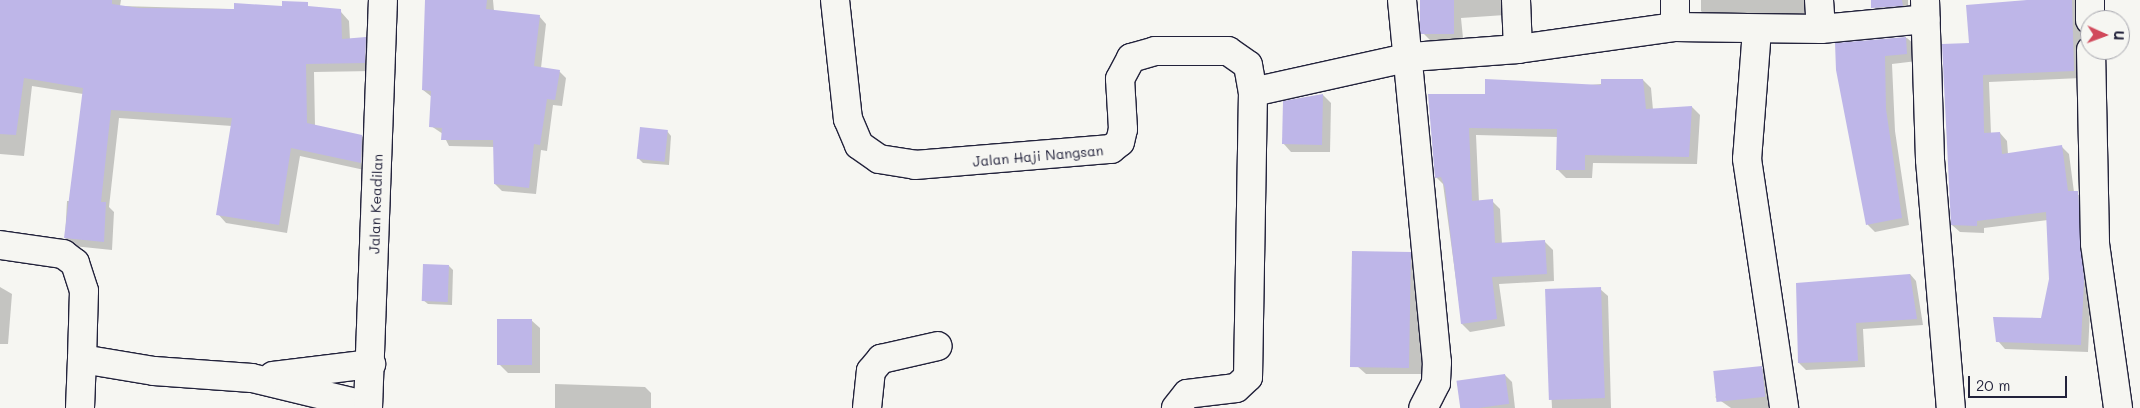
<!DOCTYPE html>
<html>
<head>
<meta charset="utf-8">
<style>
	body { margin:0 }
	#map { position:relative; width:2140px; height:408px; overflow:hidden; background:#f6f6f2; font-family:Mali,sans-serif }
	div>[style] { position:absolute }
	.shadow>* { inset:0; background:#0003 }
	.building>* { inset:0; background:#beb6e8; transform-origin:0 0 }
	.roads { filter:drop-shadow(1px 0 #22223b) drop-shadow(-1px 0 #22223b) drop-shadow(0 1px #22223b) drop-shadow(0 -1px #22223b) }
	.minor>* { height:28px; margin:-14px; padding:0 14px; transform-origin:14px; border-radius:14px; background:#f6f6f2 }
	.secondary>* { height:28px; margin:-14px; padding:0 14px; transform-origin:14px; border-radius:14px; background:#f6f6f2 }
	span { translate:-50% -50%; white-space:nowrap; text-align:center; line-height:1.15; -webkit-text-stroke:4.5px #f6f6f2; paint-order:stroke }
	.street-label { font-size:14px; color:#22223b }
	.north { position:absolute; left:2080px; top:10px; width:50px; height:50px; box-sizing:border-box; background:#f6f6f2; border:1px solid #a1a1a9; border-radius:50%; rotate:92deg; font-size:14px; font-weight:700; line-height:20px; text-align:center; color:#22223b }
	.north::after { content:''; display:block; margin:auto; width:18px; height:22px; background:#d1495b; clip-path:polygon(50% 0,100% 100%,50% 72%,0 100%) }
	.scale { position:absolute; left:1968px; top:376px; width:99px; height:22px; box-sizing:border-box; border:2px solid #22223b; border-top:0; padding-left:6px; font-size:15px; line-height:18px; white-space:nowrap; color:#22223b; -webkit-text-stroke:4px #f6f6f2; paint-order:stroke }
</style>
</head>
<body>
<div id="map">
	<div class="shadow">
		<i style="clip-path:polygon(0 0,121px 0,120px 6px,341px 12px,349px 21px,350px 40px,366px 38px,374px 46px,373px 71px,314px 72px,315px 126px,362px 136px,370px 145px,369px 171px,300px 156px,287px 233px,226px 223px,218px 214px,232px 126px,119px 118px,109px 207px,114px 212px,112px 250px,73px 246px,65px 238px,67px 201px,72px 201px,83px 94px,32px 86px,24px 156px,0 154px)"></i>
		<i style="clip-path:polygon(427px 0,493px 0,494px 11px,539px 16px,546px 24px,541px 68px,559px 71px,566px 78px,562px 106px,553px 105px,547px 151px,541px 150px,536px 194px,502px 191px,495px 184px,494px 147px,449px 146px,443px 134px,431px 126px,432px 97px,423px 90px)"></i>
		<i style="clip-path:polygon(1421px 0,1505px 0,1505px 15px,1461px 18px,1463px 38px,1431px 41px,1424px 34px)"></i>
		<i style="clip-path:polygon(1701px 0,1813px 0,1811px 20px,1708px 19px,1701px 11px)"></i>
		<i style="clip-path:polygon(1872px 0,1908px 0,1908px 9px,1877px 12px)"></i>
		<i style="clip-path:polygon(2042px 0,2080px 0,2081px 78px,1989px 82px,1991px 134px,2000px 133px,2007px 141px,2008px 154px,2062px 147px,2069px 154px,2074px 192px,2085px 199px,2091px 289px,2088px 352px,2005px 349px,1998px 341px,2042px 319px,2050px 279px,2048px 220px,1984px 228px,1984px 233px,1960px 232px,1952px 225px,1970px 44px)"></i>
		<i style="clip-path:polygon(1907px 38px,1915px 45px,1917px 61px,1892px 64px,1895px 131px,1909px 225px,1875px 232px,1868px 225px,1836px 44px)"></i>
		<i style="clip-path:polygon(1643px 80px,1651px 88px,1653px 110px,1692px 107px,1700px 115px,1697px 164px,1593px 163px,1592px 178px,1566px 178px,1558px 170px,1558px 137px,1476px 135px,1479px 202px,1492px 201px,1500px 209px,1502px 244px,1545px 242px,1553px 250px,1554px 281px,1499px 284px,1505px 326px,1470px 332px,1462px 324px,1443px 184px,1436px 177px,1486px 95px)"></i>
		<i style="clip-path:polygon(1323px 95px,1331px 103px,1330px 152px,1291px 152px,1283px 143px)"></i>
		<i style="clip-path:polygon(667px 131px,671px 136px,669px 165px,643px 163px,638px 158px)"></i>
		<i style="clip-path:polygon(1410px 253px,1418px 261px,1423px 374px,1366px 374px,1357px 366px)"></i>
		<i style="clip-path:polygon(449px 266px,453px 270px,452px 305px,428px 304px,423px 300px)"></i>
		<i style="clip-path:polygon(1910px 274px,1916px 281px,1923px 325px,1863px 329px,1865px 367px,1806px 370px,1799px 363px)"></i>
		<i style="clip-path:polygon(0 287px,12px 294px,8px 344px,0 344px)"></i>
		<i style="clip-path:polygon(1600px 289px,1608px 296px,1611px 408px,1552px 408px,1546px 291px)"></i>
		<i style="clip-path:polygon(531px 320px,540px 328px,540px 373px,508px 373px,500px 365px)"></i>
		<i style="clip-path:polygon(1761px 367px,1770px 376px,1772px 408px,1731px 408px,1715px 397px)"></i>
		<i style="clip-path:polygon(1505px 375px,1512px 382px,1515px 408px,1460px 408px)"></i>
		<i style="clip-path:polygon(555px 384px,645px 387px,651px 393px,651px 408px,555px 408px)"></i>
	</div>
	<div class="building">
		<i style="clip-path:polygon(0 0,112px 0,112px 4px,139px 8px,234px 9px,234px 3px,282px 6px,282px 1px,308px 2px,308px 6px,341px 9px,342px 39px,366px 37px,365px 63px,306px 64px,307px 123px,362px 135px,361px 163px,291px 148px,279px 225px,216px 215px,232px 118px,111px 110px,101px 202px,106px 202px,104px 242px,64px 238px,83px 88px,24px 78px,16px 135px,0 134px)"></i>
		<i style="clip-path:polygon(425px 0,487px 0,486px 9px,540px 15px,534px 66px,560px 70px,555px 100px,547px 99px,540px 145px,534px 144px,529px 188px,494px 184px,493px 140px,441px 140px,442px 128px,429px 127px,431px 91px,422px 90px)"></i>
		<i style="left:1420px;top:0;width:34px;height:34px"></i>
		<i style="clip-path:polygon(1871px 0,1902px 0,1903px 6px,1871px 8px)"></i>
		<i style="clip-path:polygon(2027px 0,2072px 0,2074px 71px,1983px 75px,1984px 133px,2000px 132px,2002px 154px,2062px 145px,2068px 191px,2078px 191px,2084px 280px,2081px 345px,1996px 342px,1993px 317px,2041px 318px,2049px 279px,2046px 212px,1977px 221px,1977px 226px,1951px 225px,1942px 44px,1969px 43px,1966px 5px)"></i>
		<i style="clip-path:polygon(1906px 37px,1907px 54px,1885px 56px,1886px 109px,1902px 218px,1866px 225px,1836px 70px,1835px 43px)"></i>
		<i style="clip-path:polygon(1485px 79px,1601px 85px,1601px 79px,1643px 79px,1646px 109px,1692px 106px,1689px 157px,1585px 155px,1585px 170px,1556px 170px,1557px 129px,1469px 128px,1472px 201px,1493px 199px,1495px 243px,1545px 240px,1547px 274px,1492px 277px,1497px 319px,1461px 324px,1445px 188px,1441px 177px,1435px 178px,1428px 94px,1485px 94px)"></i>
		<i style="clip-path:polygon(1323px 94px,1322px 145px,1282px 144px,1283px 101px)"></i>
		<i style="left:640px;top:127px;width:28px;height:32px;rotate:6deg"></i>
		<i style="left:1352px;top:251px;width:59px;height:116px;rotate:1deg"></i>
		<i style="left:423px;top:264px;width:26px;height:37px;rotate:2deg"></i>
		<i style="clip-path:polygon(1910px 274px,1917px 319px,1856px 323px,1858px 361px,1798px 363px,1796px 283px)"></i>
		<i style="left:1601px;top:287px;width:111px;height:56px;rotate:88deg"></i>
		<i style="left:497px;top:319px;width:35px;height:46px"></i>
		<i style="left:1762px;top:366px;width:31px;height:49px;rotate:84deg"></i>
		<i style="left:1505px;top:374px;width:30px;height:49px;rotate:82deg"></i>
	</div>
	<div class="roads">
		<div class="minor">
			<i style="left:835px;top:0;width:120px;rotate:83.8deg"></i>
			<i style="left:848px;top:119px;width:28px;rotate:67deg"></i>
			<i style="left:859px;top:145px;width:24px;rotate:35deg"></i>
			<i style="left:879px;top:159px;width:36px;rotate:9deg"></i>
			<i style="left:915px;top:165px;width:197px;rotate:-4.7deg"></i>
			<i style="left:1111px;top:149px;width:11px;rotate:-38deg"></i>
			<i style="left:1120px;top:142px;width:13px;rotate:-77deg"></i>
			<i style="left:1123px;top:129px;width:50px;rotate:-93.4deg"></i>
			<i style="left:1120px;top:79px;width:24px;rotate:-62deg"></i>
			<i style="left:1131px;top:58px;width:25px;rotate:-16deg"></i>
			<i style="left:1155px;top:51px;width:73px"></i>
			<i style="left:1228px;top:51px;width:24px;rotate:35deg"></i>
			<i style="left:1248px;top:65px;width:27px;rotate:80deg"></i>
			<i style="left:1253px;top:92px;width:285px;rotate:91deg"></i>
			<i style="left:1248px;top:377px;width:16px;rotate:137deg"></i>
			<i style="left:1236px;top:388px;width:49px;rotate:173deg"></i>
			<i style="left:1187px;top:394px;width:18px;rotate:128deg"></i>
			<i style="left:1402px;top:0;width:364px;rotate:84.5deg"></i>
			<i style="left:1437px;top:362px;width:21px;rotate:93deg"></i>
			<i style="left:1436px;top:383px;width:28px;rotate:117deg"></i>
			<i style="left:1516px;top:0;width:49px;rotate:87.7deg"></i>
			<i style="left:1819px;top:0;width:29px;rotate:86deg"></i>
			<i style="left:1925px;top:0;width:160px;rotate:88.2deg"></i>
			<i style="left:1930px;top:160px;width:249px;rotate:85.2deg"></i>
			<i style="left:2090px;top:0;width:20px;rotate:90deg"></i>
			<i style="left:1675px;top:27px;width:27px;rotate:-90deg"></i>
			<i style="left:1757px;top:30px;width:129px;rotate:94.4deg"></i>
			<i style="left:1747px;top:159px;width:252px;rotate:81.5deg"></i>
			<i style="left:2091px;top:50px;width:194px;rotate:88.8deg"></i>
			<i style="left:2095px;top:244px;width:166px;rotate:82deg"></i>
			<i style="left:1253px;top:92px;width:162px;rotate:-12.5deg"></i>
			<i style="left:1411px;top:57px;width:107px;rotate:-4.3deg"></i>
			<i style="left:1518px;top:49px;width:159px;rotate:-8deg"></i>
			<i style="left:1675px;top:27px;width:146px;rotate:0.8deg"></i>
			<i style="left:1821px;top:29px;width:105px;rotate:-5.4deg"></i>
			<i style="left:0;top:245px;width:64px;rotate:8.1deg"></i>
			<i style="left:63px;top:254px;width:15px;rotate:37deg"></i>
			<i style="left:75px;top:263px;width:29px;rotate:72deg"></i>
			<i style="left:84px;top:291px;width:68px;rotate:91.7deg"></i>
			<i style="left:82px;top:359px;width:73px;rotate:9.5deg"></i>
			<i style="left:154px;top:371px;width:98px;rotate:4.1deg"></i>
			<i style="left:252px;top:378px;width:119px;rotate:13.6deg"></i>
			<i style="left:273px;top:376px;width:99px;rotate:-7deg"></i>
			<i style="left:80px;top:408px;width:49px;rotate:-87.7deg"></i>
			<i style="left:867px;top:408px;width:37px;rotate:-84deg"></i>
			<i style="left:871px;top:371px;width:16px;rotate:-50deg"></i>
			<i style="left:881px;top:359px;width:58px;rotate:-12.8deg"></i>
		</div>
		<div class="secondary">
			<i style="left:368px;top:408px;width:408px;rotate:-87.9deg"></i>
		</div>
	</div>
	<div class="street-label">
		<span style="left:1038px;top:156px;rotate:-5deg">Jalan Haji Nangsan</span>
		<span style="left:376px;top:204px;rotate:-88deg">Jalan Keadilan</span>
	</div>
	<div class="north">U</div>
	<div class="scale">20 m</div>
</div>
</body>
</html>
